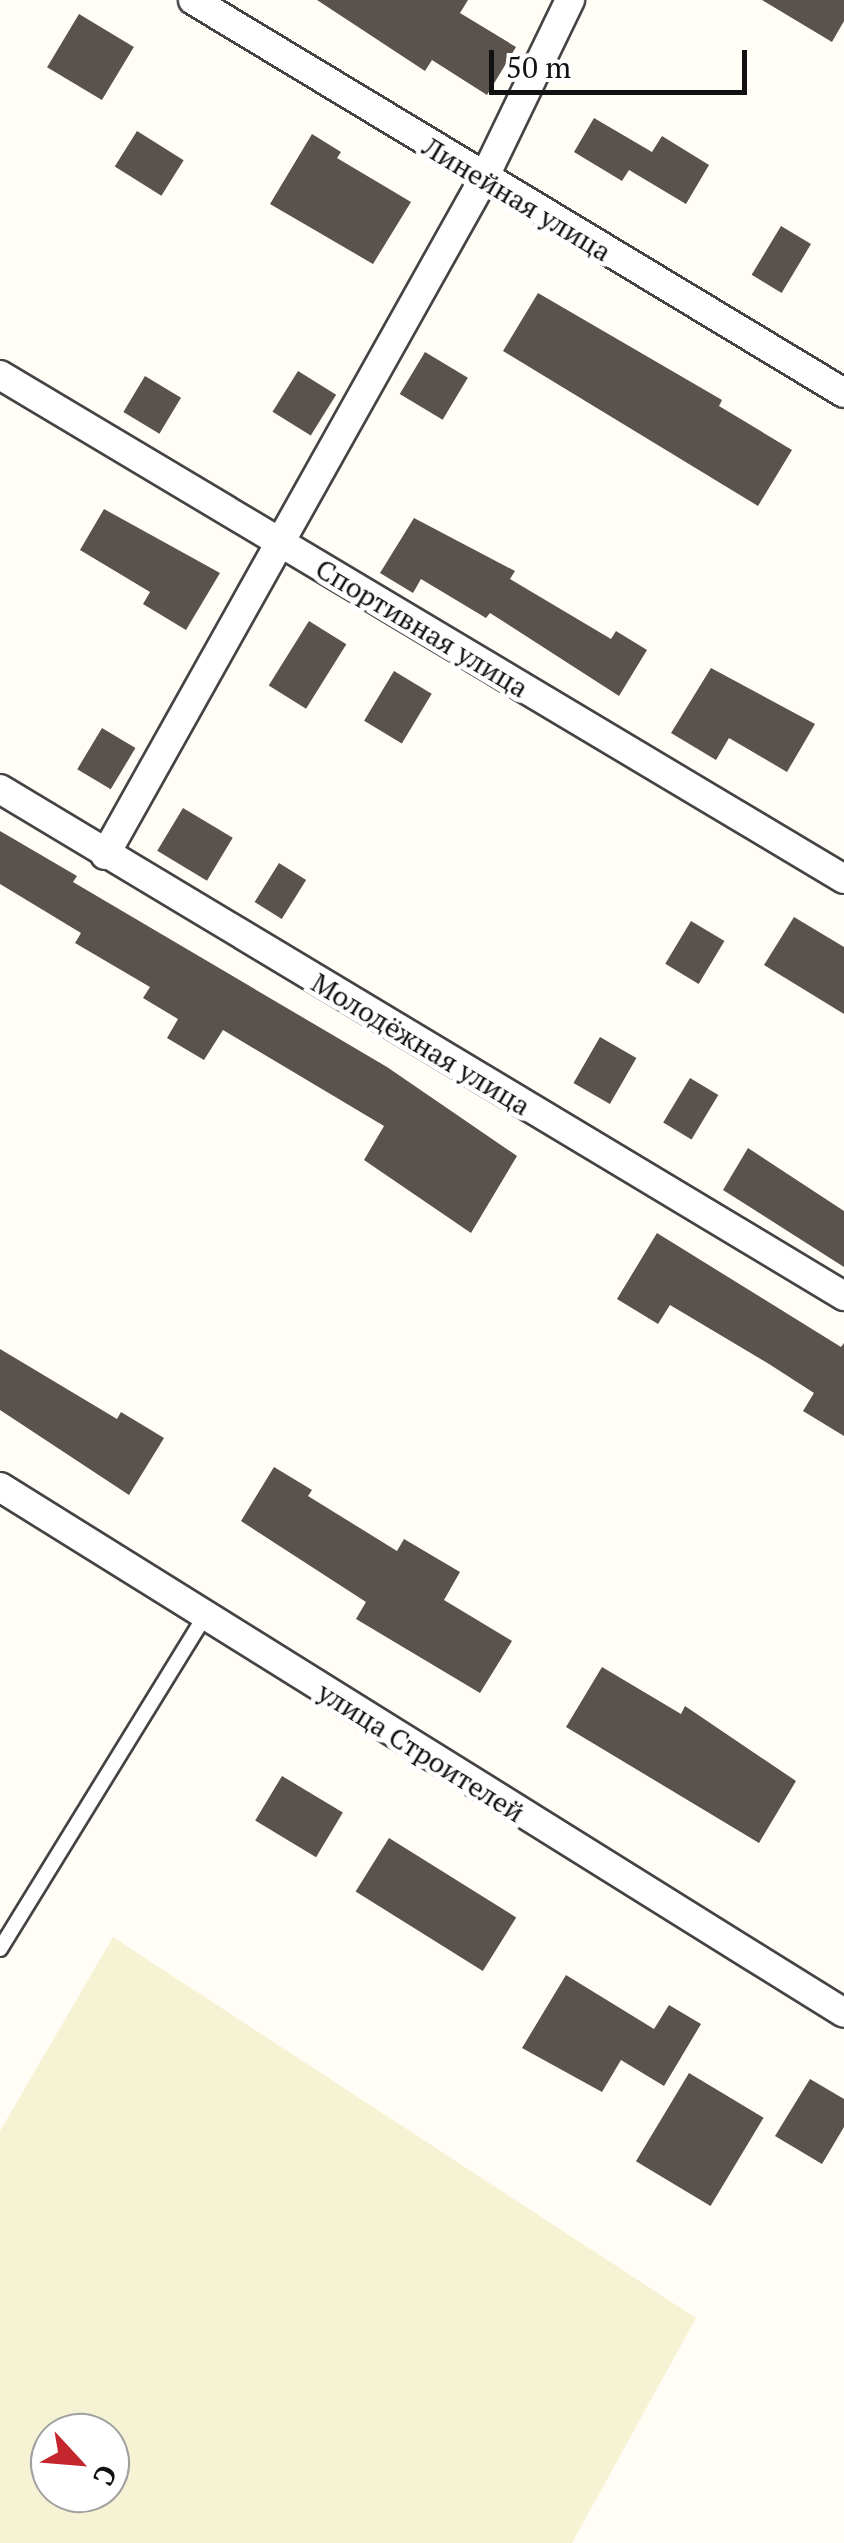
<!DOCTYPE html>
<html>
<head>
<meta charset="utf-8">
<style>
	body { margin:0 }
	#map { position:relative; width:844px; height:2543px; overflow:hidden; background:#fffdf5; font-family:"PT Serif",serif }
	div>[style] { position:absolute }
	.farmland>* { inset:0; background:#f6f3d4 }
	.building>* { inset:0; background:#5a524d; transform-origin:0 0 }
	.roads { filter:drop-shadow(2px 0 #444) drop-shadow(-2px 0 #444) drop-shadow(0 2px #444) drop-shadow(0 -2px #444) }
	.lane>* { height:14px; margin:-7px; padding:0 7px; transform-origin:7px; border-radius:7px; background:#fff }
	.street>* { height:28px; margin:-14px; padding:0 14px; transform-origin:14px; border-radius:14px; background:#fff }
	span { translate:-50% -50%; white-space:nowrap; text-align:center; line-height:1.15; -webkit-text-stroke:10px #fff; paint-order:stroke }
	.street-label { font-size:28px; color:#111 }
	.north { position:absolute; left:30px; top:2413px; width:100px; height:100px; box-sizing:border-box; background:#fff; border:2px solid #a0a0a0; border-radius:50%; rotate:116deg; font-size:28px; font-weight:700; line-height:40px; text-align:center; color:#111 }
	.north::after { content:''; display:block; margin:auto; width:35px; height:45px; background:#c4262e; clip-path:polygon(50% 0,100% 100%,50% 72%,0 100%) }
	.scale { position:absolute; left:489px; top:50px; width:258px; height:45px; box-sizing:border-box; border:5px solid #111; border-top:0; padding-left:12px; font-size:30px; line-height:35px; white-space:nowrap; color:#111; -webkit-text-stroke:8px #fff; paint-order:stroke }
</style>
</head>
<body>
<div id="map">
	<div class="farmland">
		<i style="clip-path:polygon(evenodd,113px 1937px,696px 2318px,572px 2543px,0 2543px,0 2131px,113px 1937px,50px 2433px,110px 2433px,110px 2493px,50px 2493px,50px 2433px)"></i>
	</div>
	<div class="building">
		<i style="clip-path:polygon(317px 0,468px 0,460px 13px,516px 47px,487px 95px,432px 60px,425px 71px)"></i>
		<i style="clip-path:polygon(762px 0,844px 0,844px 21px,832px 42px)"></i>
		<i style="left:79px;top:14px;width:64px;height:62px;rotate:31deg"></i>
		<i style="clip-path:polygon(594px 118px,652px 152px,662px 136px,709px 165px,686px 204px,629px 170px,622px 181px,574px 152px)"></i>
		<i style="left:137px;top:131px;width:55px;height:42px;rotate:32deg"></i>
		<i style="clip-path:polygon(312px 134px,341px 152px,337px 158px,411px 202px,373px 264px,270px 204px)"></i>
		<i style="left:781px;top:226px;width:35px;height:57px;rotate:31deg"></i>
		<i style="clip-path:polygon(538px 293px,722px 400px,719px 406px,792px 450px,758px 506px,503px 351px)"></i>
		<i style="left:425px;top:352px;width:50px;height:49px;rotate:31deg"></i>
		<i style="left:298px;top:371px;width:45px;height:48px;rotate:32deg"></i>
		<i style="left:145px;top:376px;width:42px;height:42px;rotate:31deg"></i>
		<i style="clip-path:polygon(104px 509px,220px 573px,186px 630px,143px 604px,150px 592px,80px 550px)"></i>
		<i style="clip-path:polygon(414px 518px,515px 571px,510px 579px,611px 639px,616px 631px,647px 650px,619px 696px,490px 613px,486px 618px,421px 579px,413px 593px,380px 573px)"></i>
		<i style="left:309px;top:621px;width:44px;height:76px;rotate:32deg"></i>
		<i style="clip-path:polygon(711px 668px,815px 724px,787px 772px,729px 738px,716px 760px,671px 733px)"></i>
		<i style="left:394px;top:671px;width:44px;height:58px;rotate:31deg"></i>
		<i style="left:102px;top:728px;width:39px;height:48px;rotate:31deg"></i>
		<i style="left:183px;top:808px;width:58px;height:50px;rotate:31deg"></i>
		<i style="clip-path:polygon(0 831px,77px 876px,73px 882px,387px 1067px,517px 1156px,471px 1233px,364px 1160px,384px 1126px,223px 1030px,204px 1060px,167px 1038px,178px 1019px,143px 998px,150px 987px,75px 943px,81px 933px,0 884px)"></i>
		<i style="left:279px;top:863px;width:32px;height:46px;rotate:32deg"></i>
		<i style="clip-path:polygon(794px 917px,844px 947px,844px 1014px,764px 965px)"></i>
		<i style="left:691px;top:921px;width:39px;height:50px;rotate:31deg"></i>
		<i style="left:600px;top:1037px;width:42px;height:53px;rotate:30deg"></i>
		<i style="left:690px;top:1078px;width:33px;height:52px;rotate:31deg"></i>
		<i style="clip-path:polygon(748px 1148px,844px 1211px,844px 1267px,723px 1190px)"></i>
		<i style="clip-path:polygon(657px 1233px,841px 1347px,844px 1343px,844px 1436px,803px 1411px,814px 1393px,769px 1364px,670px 1305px,658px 1324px,617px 1299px)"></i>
		<i style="clip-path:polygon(0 1349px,117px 1419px,121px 1412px,164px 1438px,129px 1495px,0 1410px)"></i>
		<i style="clip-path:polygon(274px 1467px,312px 1490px,308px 1496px,397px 1551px,404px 1539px,460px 1572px,444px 1600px,512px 1641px,480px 1693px,356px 1619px,366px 1602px,241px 1521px)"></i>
		<i style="clip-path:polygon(602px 1667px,681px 1714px,685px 1706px,796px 1781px,759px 1843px,566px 1727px)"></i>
		<i style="left:282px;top:1776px;width:71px;height:52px;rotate:31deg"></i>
		<i style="left:389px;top:1838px;width:150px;height:63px;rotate:32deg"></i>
		<i style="clip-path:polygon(566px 1975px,654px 2029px,669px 2005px,701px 2024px,664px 2086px,621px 2060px,602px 2092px,522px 2048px)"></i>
		<i style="left:689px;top:2073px;width:87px;height:103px;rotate:31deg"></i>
		<i style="clip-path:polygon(810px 2079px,844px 2099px,844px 2127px,822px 2164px,775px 2136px)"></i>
	</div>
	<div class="roads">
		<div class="lane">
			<i style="left:0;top:1949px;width:391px;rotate:-58.4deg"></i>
		</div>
		<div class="street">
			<i style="left:193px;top:0;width:760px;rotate:31.12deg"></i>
			<i style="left:0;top:375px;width:983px;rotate:30.84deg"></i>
			<i style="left:0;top:789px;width:985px;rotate:30.99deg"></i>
			<i style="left:105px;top:855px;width:774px;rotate:-60.75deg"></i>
			<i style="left:483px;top:180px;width:200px;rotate:-64.2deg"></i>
			<i style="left:0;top:1487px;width:994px;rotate:31.93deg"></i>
		</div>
	</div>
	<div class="street-label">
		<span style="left:517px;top:199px;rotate:31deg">Линейная улица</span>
		<span style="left:422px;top:628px;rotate:31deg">Спортивная улица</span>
		<span style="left:421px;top:1044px;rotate:31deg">Молодёжная улица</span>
		<span style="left:421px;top:1752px;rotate:32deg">улица Строителей</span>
	</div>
	<div class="north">С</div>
	<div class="scale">50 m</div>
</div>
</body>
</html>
